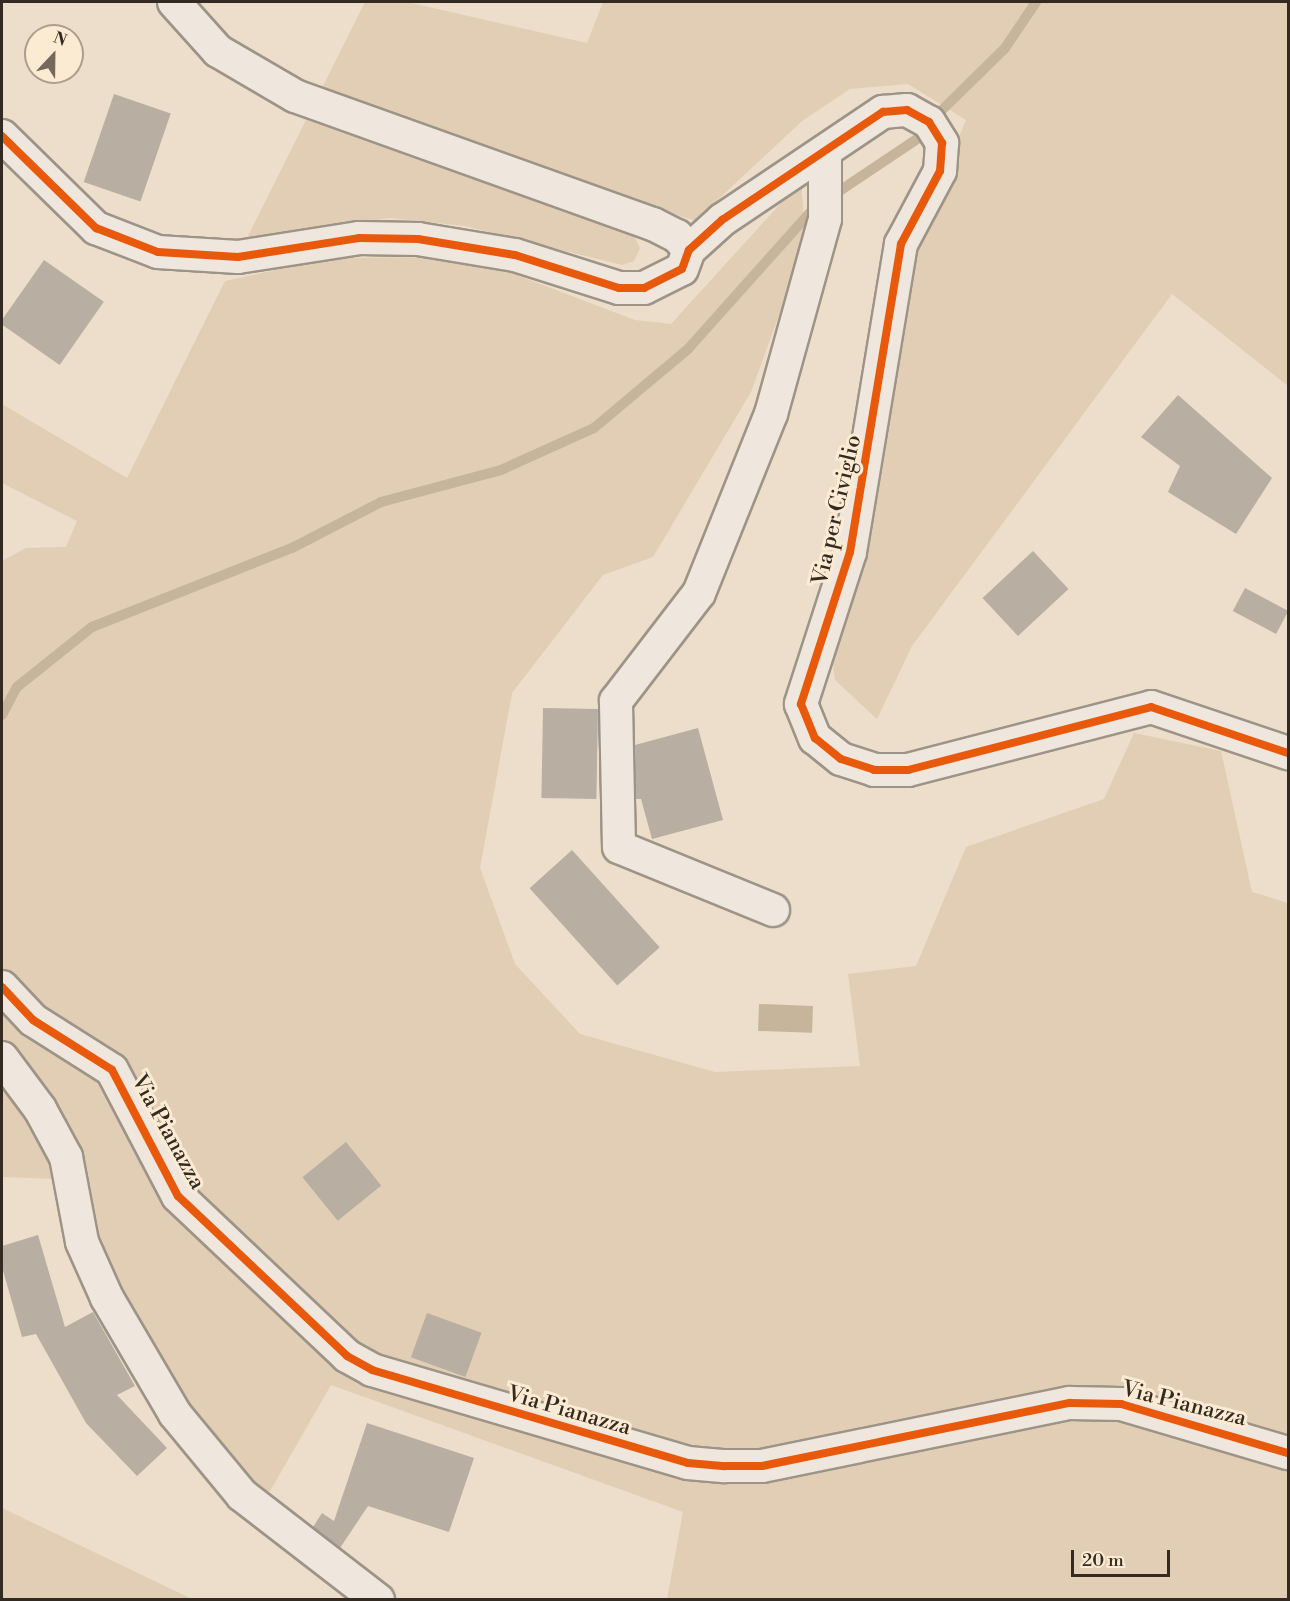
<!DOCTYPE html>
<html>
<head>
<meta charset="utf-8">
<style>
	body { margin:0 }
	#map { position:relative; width:1290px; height:1601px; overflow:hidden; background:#ecdeca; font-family:"Libre Bodoni",serif }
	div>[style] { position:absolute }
	.green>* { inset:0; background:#e1ceb4 }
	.water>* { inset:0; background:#c6b49b; transform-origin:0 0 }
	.stream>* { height:10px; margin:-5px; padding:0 5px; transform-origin:5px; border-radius:5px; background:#c6b49b }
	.building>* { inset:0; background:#b8aea1; transform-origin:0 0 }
	.roads { filter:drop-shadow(2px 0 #9d9487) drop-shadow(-2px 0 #9d9487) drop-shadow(0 2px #9d9487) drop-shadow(0 -2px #9d9487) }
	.minor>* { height:32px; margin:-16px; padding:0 16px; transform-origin:16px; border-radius:16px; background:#efe7dd }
	.cycleway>* { height:8px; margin:-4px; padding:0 4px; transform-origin:4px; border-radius:4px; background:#e8590c }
	span { translate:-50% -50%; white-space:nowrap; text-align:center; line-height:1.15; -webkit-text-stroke:6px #fcebd3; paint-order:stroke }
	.street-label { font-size:22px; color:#332a21 }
	.frame { position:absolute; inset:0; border:3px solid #332a21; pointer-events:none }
	.north { position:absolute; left:24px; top:24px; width:60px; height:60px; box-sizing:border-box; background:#fcebd3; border:2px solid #ac9e8c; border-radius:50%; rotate:22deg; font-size:16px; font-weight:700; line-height:24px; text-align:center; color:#332a21 }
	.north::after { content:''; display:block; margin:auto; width:21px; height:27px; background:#74695c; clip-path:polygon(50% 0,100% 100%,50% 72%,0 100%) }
	.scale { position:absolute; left:1071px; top:1550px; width:99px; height:27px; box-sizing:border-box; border:3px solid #332a21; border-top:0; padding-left:8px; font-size:18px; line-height:21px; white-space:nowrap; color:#332a21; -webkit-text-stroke:4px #fcebd3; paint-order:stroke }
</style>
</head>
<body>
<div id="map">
	<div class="green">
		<i style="clip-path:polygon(365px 2px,407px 2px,587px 43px,603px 2px,1288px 2px,1288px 386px,1172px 294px,912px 646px,877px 719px,835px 680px,831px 649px,918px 236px,966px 120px,908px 84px,850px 89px,802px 121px,695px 221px,445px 136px,316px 100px)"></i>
		<i style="clip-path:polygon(306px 120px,634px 236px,640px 248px,634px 261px,622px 265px,465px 226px,390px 218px,247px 238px)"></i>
		<i style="clip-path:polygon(801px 181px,806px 241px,751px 392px,653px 557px,603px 575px,512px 693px,480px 868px,515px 964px,580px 1034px,715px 1072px,860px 1066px,848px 974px,916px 966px,966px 847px,1104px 799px,1134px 733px,1221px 751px,1252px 892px,1288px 903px,1288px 1599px,667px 1599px,683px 1512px,331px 1385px,258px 1512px,185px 1416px,58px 1179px,2px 1177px,2px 561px,26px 548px,66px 547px,77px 521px,2px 483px,2px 404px,127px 478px,225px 281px,331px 258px,469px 257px,635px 320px,671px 324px)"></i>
		<i style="clip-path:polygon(2px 1508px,192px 1599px,2px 1599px)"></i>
	</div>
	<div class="water">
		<i style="left:759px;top:1004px;width:54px;height:27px;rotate:2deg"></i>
	</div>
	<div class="stream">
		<i style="left:942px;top:110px;width:88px;rotate:-44.5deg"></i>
		<i style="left:1005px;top:48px;width:55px;rotate:-56deg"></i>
		<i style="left:2px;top:715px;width:32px;rotate:-62deg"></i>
		<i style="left:17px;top:687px;width:96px;rotate:-38.7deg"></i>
		<i style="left:92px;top:627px;width:215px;rotate:-21.6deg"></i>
		<i style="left:292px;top:548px;width:100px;rotate:-27.3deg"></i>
		<i style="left:381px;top:502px;width:124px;rotate:-14.9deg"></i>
		<i style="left:501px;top:470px;width:102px;rotate:-24.3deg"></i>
		<i style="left:594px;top:428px;width:123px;rotate:-40deg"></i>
		<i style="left:688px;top:349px;width:189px;rotate:-48.2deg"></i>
		<i style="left:814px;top:208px;width:124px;rotate:-33.8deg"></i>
	</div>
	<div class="building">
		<i style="left:114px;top:94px;width:60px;height:93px;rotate:19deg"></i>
		<i style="left:44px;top:260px;width:73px;height:77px;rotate:35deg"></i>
		<i style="clip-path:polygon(1178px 395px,1272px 478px,1236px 534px,1168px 492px,1180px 466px,1141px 437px)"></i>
		<i style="left:1033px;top:551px;width:52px;height:69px;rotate:47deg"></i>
		<i style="left:1245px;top:588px;width:49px;height:26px;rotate:28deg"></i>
		<i style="left:543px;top:708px;width:55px;height:90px;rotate:1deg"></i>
		<i style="clip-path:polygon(698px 728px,723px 820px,652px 839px,641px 799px,636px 799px,635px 745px)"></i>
		<i style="left:572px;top:850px;width:131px;height:57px;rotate:48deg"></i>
		<i style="left:346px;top:1142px;width:56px;height:56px;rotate:51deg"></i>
		<i style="clip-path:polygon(38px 1235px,65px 1327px,93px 1312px,135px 1386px,117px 1395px,167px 1448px,137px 1476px,86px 1423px,36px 1334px,22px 1337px,2px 1267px,2px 1246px)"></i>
		<i style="left:427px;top:1313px;width:58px;height:47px;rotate:20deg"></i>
		<i style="clip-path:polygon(367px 1423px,474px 1458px,449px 1532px,368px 1506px,340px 1548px,313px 1527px,322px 1513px,334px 1521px)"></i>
	</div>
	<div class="roads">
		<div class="minor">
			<i style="left:174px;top:2px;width:66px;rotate:48.1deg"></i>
			<i style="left:218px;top:51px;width:89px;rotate:30.3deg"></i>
			<i style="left:295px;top:96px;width:380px;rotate:19.7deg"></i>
			<i style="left:653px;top:224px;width:27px;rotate:27deg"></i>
			<i style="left:677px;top:236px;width:18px;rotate:49deg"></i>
			<i style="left:2px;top:136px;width:132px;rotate:44.4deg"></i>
			<i style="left:96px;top:228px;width:66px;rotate:21.2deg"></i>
			<i style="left:158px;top:252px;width:80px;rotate:3.6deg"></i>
			<i style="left:238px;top:257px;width:122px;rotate:-8.9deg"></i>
			<i style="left:359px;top:238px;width:59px;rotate:1deg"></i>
			<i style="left:418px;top:239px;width:98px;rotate:9.4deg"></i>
			<i style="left:515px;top:255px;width:109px;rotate:17.6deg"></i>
			<i style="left:619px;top:288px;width:25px"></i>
			<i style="left:644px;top:288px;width:42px;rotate:-26.6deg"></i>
			<i style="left:682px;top:269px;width:20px;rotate:-70deg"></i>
			<i style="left:689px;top:250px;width:45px;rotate:-42.3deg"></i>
			<i style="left:722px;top:220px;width:194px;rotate:-33.9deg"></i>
			<i style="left:883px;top:112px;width:24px;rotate:-5deg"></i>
			<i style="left:907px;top:110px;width:25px;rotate:29deg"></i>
			<i style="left:929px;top:122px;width:25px;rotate:58deg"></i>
			<i style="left:942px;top:143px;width:28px;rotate:94deg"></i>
			<i style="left:940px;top:171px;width:83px;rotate:118.1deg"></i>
			<i style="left:901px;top:244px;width:312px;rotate:99.4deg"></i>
			<i style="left:850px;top:552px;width:160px;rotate:107.9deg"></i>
			<i style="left:801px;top:704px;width:37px;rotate:68deg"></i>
			<i style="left:815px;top:738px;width:33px;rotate:39deg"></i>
			<i style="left:841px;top:759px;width:35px;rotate:18deg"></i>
			<i style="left:874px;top:770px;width:34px"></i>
			<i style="left:908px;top:770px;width:251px;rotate:-14.5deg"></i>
			<i style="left:1151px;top:707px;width:145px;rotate:18.6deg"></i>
			<i style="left:773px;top:910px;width:166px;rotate:-157.8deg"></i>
			<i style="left:619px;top:847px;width:146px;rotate:-91.2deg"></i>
			<i style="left:616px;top:701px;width:136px;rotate:-52.5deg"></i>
			<i style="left:699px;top:593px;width:193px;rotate:-68.1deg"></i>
			<i style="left:771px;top:414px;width:202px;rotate:-74.5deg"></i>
			<i style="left:825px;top:219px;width:65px;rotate:-90deg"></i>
			<i style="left:2px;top:987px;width:45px;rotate:46.8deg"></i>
			<i style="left:33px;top:1020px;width:93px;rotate:32.3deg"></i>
			<i style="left:112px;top:1070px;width:142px;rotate:62.4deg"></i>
			<i style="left:178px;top:1196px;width:233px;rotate:43.4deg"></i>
			<i style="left:347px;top:1356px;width:29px;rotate:29deg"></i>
			<i style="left:372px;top:1370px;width:329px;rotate:16.4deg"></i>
			<i style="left:688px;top:1463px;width:37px;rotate:5deg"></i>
			<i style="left:725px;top:1466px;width:37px"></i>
			<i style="left:762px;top:1466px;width:314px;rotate:-11.6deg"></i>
			<i style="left:1070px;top:1403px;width:51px;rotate:1.1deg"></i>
			<i style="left:1121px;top:1404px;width:174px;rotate:16.4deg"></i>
			<i style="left:2px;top:1058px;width:64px;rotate:53.3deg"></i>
			<i style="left:40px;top:1109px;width:55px;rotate:61.6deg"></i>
			<i style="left:66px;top:1157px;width:86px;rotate:79.3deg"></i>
			<i style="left:82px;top:1242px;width:61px;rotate:65.9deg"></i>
			<i style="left:107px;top:1298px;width:134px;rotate:59.6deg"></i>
			<i style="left:175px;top:1414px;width:105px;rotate:50.4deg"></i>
			<i style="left:242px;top:1495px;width:172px;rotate:37.7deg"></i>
		</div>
	</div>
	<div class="cycleway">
		<i style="left:2px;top:136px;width:132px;rotate:44.4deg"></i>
		<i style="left:96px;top:228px;width:66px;rotate:21.2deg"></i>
		<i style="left:158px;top:252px;width:80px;rotate:3.6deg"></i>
		<i style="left:238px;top:257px;width:122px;rotate:-8.9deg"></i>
		<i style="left:359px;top:238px;width:59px;rotate:1deg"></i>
		<i style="left:418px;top:239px;width:98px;rotate:9.4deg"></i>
		<i style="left:515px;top:255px;width:109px;rotate:17.6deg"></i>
		<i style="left:619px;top:288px;width:25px"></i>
		<i style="left:644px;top:288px;width:42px;rotate:-26.6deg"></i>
		<i style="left:682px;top:269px;width:20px;rotate:-70deg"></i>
		<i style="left:689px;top:250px;width:45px;rotate:-42.3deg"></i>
		<i style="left:722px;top:220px;width:194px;rotate:-33.9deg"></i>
		<i style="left:883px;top:112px;width:24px;rotate:-5deg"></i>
		<i style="left:907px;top:110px;width:25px;rotate:29deg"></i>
		<i style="left:929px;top:122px;width:25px;rotate:58deg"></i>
		<i style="left:942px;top:143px;width:28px;rotate:94deg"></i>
		<i style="left:940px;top:171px;width:83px;rotate:118.1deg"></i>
		<i style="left:901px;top:244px;width:312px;rotate:99.4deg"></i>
		<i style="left:850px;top:552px;width:160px;rotate:107.9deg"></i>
		<i style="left:801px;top:704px;width:37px;rotate:68deg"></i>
		<i style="left:815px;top:738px;width:33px;rotate:39deg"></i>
		<i style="left:841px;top:759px;width:35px;rotate:18deg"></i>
		<i style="left:874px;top:770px;width:34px"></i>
		<i style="left:908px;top:770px;width:251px;rotate:-14.5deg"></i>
		<i style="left:1151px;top:707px;width:145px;rotate:18.6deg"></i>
		<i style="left:2px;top:987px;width:45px;rotate:46.8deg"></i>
		<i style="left:33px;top:1020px;width:93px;rotate:32.3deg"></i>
		<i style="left:112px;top:1070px;width:142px;rotate:62.4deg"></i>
		<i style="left:178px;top:1196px;width:233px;rotate:43.4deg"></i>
		<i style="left:347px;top:1356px;width:29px;rotate:29deg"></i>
		<i style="left:372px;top:1370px;width:329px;rotate:16.4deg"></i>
		<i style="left:688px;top:1463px;width:37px;rotate:5deg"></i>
		<i style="left:725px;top:1466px;width:37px"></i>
		<i style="left:762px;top:1466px;width:314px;rotate:-11.6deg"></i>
		<i style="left:1070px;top:1403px;width:51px;rotate:1.1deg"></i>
		<i style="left:1121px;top:1404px;width:174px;rotate:16.4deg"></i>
	</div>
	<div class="street-label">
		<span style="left:837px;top:510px;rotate:-77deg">Via per Civiglio</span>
		<span style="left:168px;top:1132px;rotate:61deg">Via Pianazza</span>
		<span style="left:1184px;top:1404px;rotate:14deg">Via Pianazza</span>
		<span style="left:569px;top:1411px;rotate:16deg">Via Pianazza</span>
	</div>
	<div class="frame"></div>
	<div class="north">N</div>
	<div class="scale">20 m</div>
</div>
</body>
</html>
